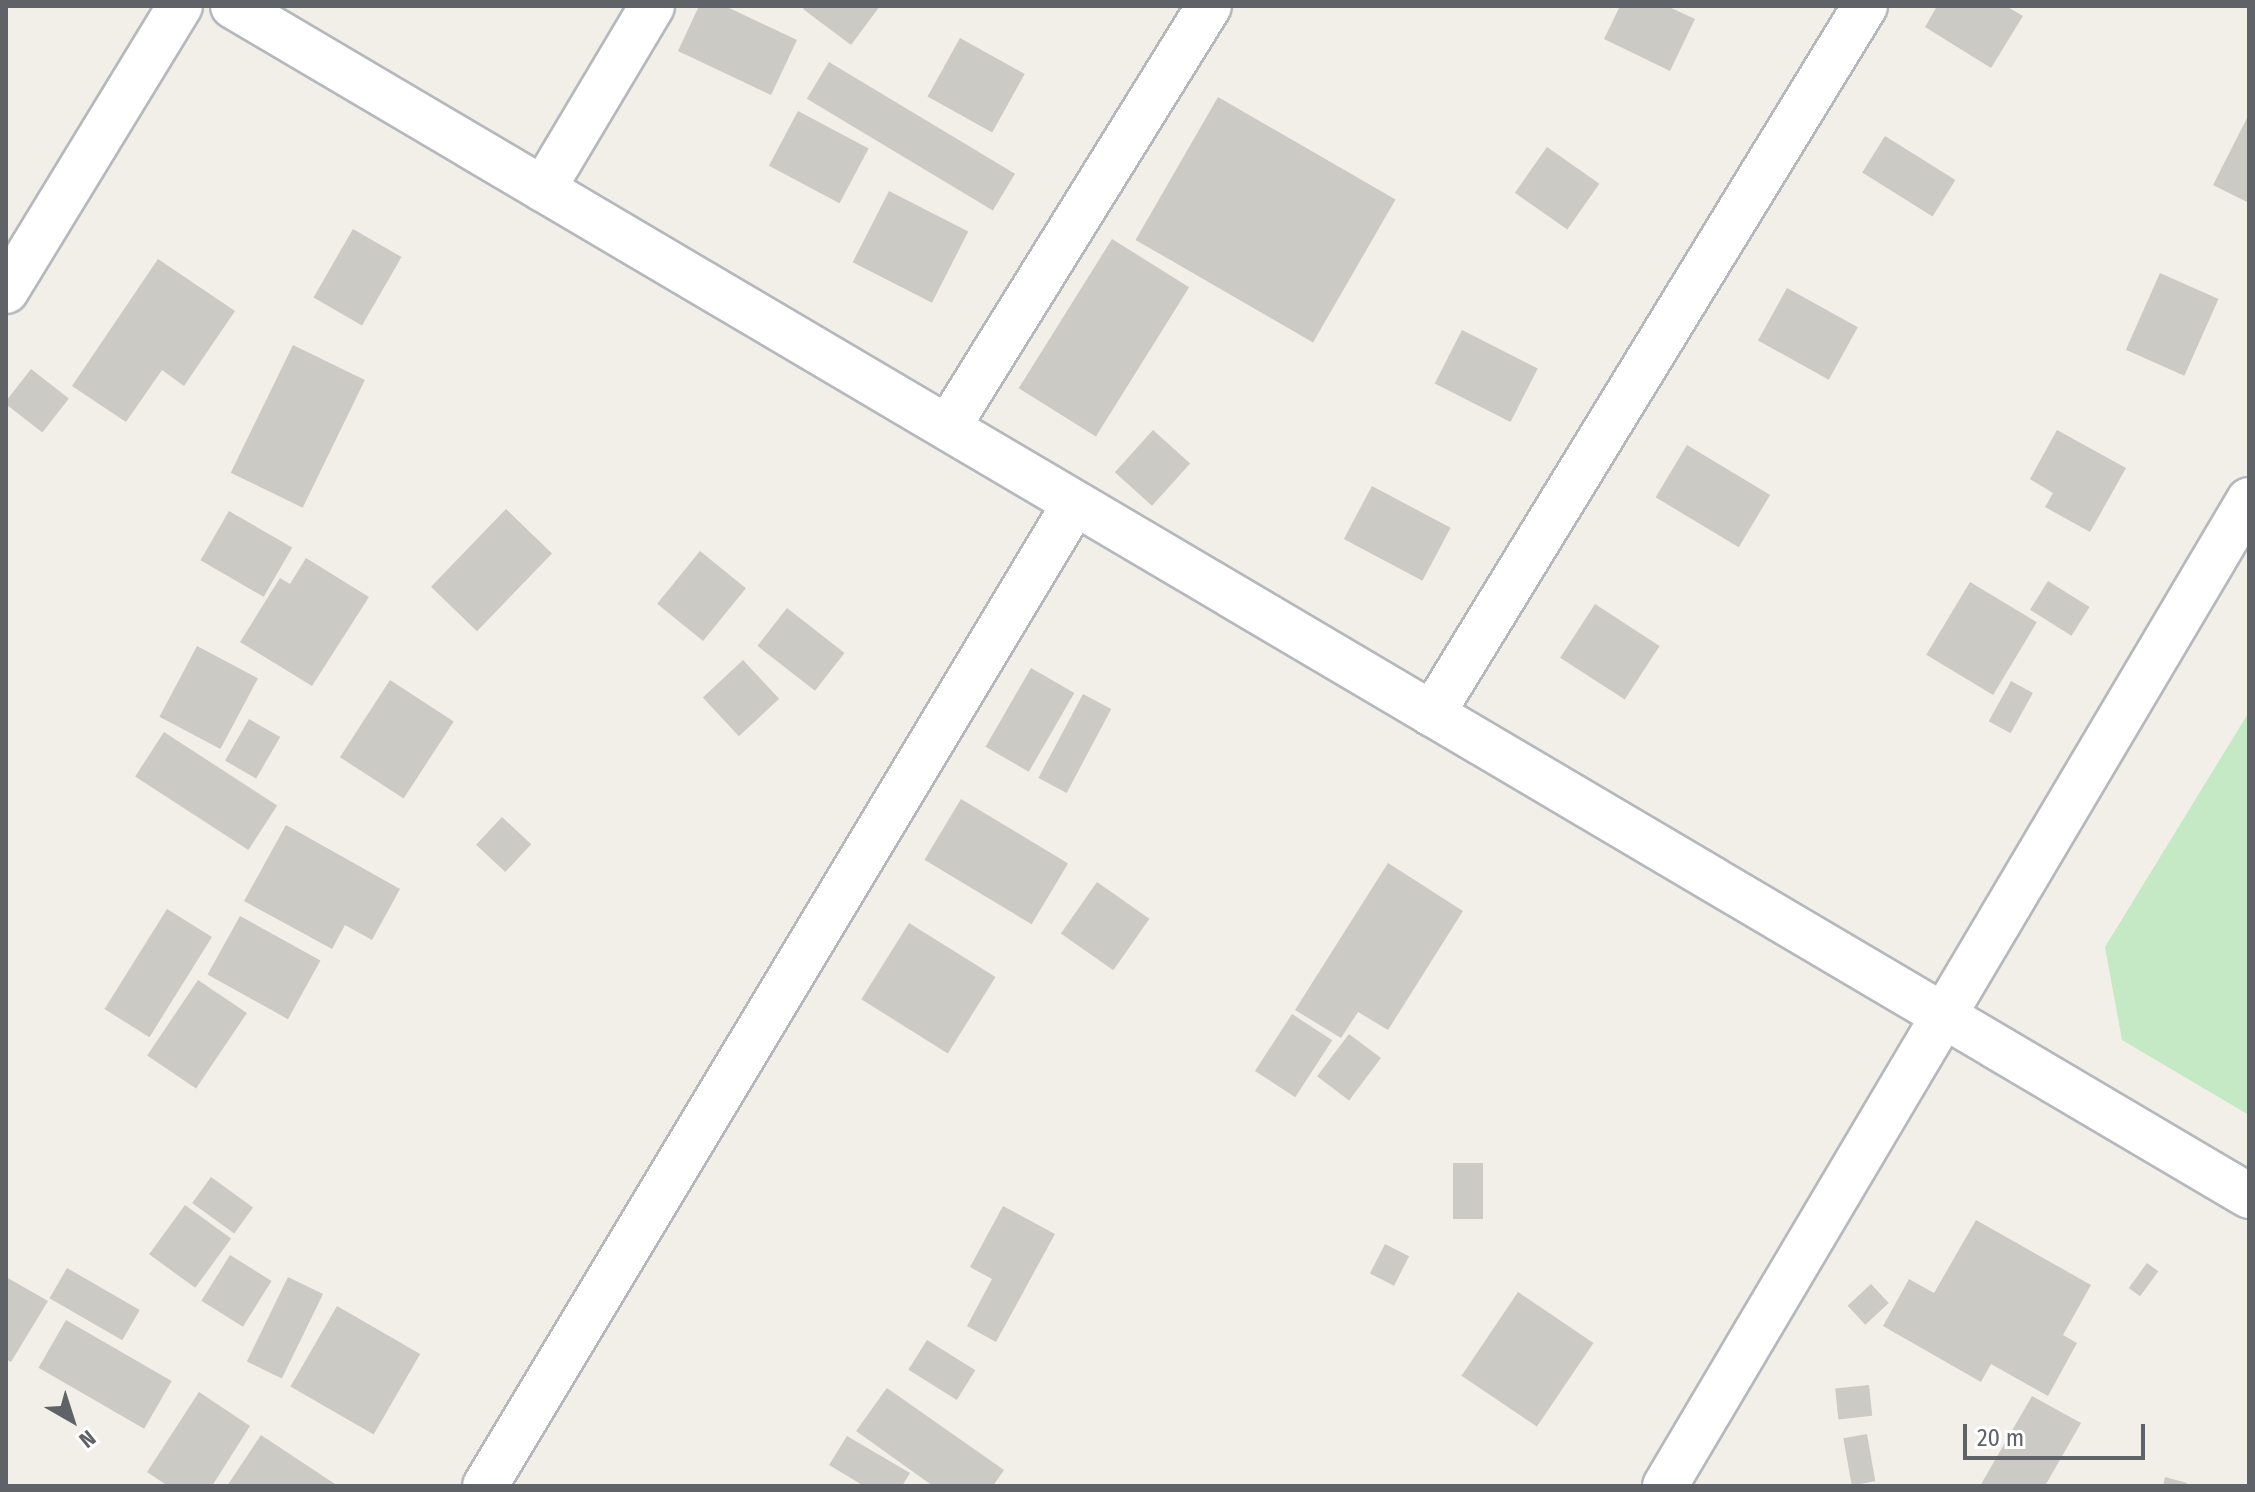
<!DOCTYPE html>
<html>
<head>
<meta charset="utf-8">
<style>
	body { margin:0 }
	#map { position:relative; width:2255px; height:1492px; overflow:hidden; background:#f1efe8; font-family:"Fira Sans Condensed",sans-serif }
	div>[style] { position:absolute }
	.green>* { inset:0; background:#c5e8c5 }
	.building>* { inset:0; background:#cccac5; transform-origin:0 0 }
	.roads { filter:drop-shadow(2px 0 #b5b8bc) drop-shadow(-2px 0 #b5b8bc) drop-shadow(0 2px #b5b8bc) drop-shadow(0 -2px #b5b8bc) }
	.street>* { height:44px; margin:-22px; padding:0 22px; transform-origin:22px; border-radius:22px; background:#fff }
	.secondary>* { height:44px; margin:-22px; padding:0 22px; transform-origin:22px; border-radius:22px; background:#fff }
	span { translate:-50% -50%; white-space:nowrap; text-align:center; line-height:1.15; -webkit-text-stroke:6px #fff; paint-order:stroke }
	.frame { position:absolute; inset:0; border:8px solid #5f6368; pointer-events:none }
	.north { position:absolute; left:32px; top:1380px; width:80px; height:80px; -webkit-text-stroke:6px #fff; paint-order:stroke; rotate:141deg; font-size:22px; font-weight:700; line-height:32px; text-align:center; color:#5f6368 }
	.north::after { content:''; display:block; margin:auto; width:28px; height:36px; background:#5f6368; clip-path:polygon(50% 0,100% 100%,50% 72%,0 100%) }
	.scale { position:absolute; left:1963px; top:1424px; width:182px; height:36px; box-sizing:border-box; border:4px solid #5f6368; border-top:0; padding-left:10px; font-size:24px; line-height:28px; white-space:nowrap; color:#5f6368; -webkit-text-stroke:6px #fff; paint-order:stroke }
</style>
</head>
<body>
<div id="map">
	<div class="green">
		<i style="clip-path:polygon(2249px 712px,2249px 1115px,2122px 1040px,2105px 947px)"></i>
	</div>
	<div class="building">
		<i style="clip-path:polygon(699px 6px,725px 6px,797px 40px,771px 95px,678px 51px)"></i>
		<i style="clip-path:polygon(806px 6px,880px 6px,851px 45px,803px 9px)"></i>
		<i style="clip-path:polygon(1620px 6px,1667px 6px,1695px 19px,1670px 71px,1604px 39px)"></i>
		<i style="clip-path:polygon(1937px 6px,2006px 6px,2023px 16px,1991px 68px,1925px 27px)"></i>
		<i style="left:960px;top:38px;width:74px;height:67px;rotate:29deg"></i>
		<i style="left:829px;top:62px;width:217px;height:43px;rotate:31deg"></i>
		<i style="left:1218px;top:97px;width:205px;height:165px;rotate:30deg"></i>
		<i style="left:798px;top:111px;width:80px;height:62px;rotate:28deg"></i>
		<i style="clip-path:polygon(2249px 114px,2249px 203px,2213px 185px)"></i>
		<i style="left:1885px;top:136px;width:83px;height:43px;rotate:32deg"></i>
		<i style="left:1547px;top:147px;width:64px;height:56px;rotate:35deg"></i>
		<i style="left:889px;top:191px;width:89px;height:80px;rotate:27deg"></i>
		<i style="left:353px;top:229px;width:56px;height:79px;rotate:30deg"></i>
		<i style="left:1112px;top:239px;width:91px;height:176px;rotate:32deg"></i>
		<i style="clip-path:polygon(158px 259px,235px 311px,184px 386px,162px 370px,126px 422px,72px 386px)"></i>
		<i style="left:2160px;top:273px;width:64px;height:84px;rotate:24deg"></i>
		<i style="left:1787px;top:288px;width:81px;height:60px;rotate:29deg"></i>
		<i style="left:1462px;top:330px;width:85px;height:60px;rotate:27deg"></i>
		<i style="left:293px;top:345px;width:80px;height:142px;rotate:26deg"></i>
		<i style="left:31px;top:369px;width:48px;height:43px;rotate:38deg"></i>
		<i style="left:1153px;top:430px;width:50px;height:57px;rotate:42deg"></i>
		<i style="clip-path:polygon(2057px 430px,2126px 468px,2090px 532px,2045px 507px,2053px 493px,2030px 479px)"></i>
		<i style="left:1687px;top:445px;width:97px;height:61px;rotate:31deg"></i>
		<i style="left:1372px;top:486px;width:89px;height:60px;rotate:28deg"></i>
		<i style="left:506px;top:509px;width:64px;height:108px;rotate:44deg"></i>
		<i style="left:229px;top:511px;width:73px;height:57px;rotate:30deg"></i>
		<i style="left:700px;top:551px;width:59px;height:68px;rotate:39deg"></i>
		<i style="clip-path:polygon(306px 558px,369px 597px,312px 686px,240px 642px,280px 578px,290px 584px)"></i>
		<i style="left:2048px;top:581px;width:49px;height:34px;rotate:32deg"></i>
		<i style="left:1970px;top:582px;width:78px;height:85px;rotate:31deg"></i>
		<i style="left:1595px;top:604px;width:77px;height:64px;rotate:33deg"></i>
		<i style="left:787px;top:608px;width:73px;height:48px;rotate:38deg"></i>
		<i style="left:197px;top:646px;width:69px;height:80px;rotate:28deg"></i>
		<i style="left:743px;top:660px;width:53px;height:55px;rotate:47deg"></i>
		<i style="left:1031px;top:668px;width:50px;height:91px;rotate:30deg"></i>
		<i style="left:390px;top:680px;width:76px;height:92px;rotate:33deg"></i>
		<i style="left:2011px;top:681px;width:25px;height:46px;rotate:29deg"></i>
		<i style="left:1083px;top:694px;width:32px;height:95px;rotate:28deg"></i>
		<i style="left:249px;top:719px;width:36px;height:48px;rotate:30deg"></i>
		<i style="left:164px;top:732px;width:135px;height:53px;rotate:33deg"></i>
		<i style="left:961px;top:799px;width:125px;height:71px;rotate:31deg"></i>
		<i style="left:502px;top:817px;width:40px;height:38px;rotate:43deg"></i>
		<i style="clip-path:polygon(286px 825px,400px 889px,372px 940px,345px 925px,332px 949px,244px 901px)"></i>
		<i style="clip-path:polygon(1388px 863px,1463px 911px,1388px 1030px,1358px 1012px,1341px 1038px,1295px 1010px)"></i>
		<i style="left:1097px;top:882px;width:64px;height:63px;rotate:35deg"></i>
		<i style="left:167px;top:909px;width:53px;height:118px;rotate:32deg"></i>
		<i style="left:240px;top:916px;width:92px;height:67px;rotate:29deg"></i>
		<i style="left:909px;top:923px;width:102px;height:90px;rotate:32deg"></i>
		<i style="left:198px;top:980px;width:59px;height:91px;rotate:34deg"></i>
		<i style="left:1292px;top:1014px;width:48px;height:68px;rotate:33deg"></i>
		<i style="left:1349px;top:1034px;width:40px;height:53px;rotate:37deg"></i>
		<i style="left:1453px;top:1163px;width:30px;height:56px"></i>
		<i style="left:211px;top:1177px;width:52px;height:32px;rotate:36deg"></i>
		<i style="left:185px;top:1205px;width:57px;height:61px;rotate:36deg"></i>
		<i style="clip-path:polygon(1003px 1206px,1055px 1234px,996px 1342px,967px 1326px,992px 1279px,970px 1267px)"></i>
		<i style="clip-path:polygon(1976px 1220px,2091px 1285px,2063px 1335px,2077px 1343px,2048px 1396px,1991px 1364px,1981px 1382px,1883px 1326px,1909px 1279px,1934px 1293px)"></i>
		<i style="left:1385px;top:1244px;width:27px;height:33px;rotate:27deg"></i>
		<i style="left:230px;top:1255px;width:49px;height:54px;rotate:32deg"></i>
		<i style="left:2147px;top:1263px;width:14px;height:31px;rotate:36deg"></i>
		<i style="left:67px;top:1268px;width:84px;height:35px;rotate:30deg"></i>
		<i style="clip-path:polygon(6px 1277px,48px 1301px,11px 1362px,6px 1359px)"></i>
		<i style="left:288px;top:1277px;width:39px;height:94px;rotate:26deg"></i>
		<i style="left:1871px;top:1284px;width:26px;height:32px;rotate:47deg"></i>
		<i style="left:1518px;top:1292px;width:91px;height:101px;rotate:34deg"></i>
		<i style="left:337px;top:1306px;width:96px;height:93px;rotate:30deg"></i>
		<i style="left:66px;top:1320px;width:122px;height:55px;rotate:30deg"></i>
		<i style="left:927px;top:1340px;width:57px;height:35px;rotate:32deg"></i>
		<i style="left:1869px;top:1385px;width:31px;height:34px;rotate:84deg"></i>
		<i style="clip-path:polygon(887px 1388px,1004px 1470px,993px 1486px,933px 1486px,856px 1431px)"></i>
		<i style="clip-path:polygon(199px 1392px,250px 1426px,212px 1486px,168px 1486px,147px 1472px)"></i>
		<i style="clip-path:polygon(2032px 1396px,2081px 1423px,2045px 1486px,1980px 1486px)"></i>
		<i style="left:1867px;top:1434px;width:48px;height:24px;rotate:80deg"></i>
		<i style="clip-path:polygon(261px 1435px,338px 1486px,227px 1486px)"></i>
		<i style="clip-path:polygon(847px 1436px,910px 1473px,902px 1486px,864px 1486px,829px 1465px)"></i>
		<i style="clip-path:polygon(2165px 1477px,2187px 1483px,2186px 1486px,2163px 1486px)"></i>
	</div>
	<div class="roads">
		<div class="street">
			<i style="left:543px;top:189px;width:213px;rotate:-59.2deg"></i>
			<i style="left:6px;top:291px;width:334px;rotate:-58.6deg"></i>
			<i style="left:948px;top:427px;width:495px;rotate:-58.2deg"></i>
			<i style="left:1432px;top:714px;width:830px;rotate:-58.55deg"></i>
			<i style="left:485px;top:1486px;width:1146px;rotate:-59.03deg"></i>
			<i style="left:1665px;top:1486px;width:1146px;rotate:-59.36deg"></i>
		</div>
		<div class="secondary">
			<i style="left:233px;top:6px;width:2341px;rotate:30.55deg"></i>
		</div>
	</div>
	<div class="frame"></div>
	<div class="north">N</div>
	<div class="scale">20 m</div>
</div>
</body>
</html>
